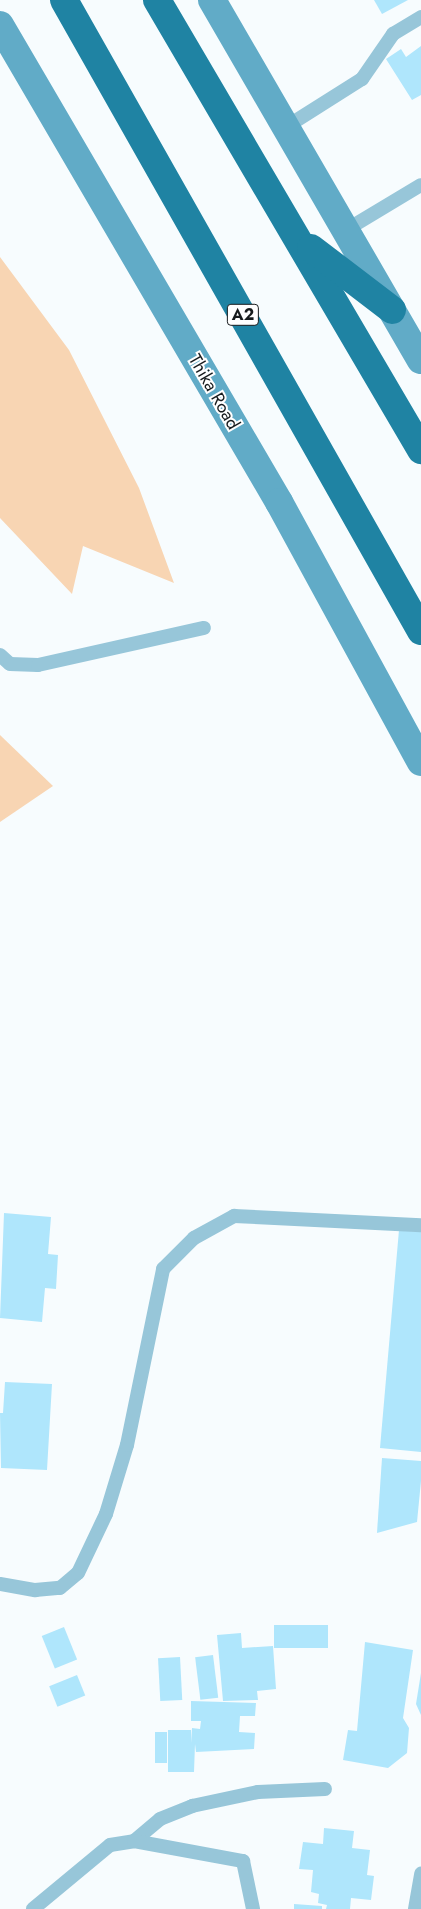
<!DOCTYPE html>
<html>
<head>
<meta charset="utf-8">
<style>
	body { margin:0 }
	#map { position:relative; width:421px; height:1909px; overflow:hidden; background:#f7fcfe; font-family:Jost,sans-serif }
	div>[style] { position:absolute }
	.green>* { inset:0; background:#f8d5b3 }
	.building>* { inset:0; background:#afe6fc; transform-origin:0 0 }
	.lane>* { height:14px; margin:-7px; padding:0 7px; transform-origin:7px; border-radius:7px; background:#97c6d9 }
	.secondary>* { height:28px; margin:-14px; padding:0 14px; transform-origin:14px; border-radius:14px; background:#61abc7 }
	.highway>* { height:28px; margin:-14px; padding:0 14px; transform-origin:14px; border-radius:14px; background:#1f83a3 }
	span { translate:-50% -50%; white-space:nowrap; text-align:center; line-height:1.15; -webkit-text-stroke:4px #fff; paint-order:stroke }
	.shield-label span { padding:1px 4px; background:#fff; border:1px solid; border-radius:4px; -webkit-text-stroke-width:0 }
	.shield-label { font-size:16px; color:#171b1d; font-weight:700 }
	.street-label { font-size:18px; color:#171b1d }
</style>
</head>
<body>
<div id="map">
	<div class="green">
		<i style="clip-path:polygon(0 257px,69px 350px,139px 488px,174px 583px,83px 546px,72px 594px,0 518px)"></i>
		<i style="clip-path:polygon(0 735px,53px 786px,0 822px)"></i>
	</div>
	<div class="building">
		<i style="clip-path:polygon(374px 0,408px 0,382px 14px)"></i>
		<i style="clip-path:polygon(421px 46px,421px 95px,412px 100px,386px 59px,401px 49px,406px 57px)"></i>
		<i style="clip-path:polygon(4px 1213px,51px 1217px,48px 1254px,58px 1255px,56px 1289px,45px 1288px,42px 1322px,0 1318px)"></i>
		<i style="clip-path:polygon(399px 1230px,421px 1232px,421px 1452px,380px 1448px)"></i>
		<i style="clip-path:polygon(5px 1382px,52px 1384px,47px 1470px,1px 1468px,0 1413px,3px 1413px)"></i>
		<i style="clip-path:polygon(382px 1458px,421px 1461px,421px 1481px,417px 1522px,377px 1533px)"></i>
		<i style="left:328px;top:1625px;width:23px;height:54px;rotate:90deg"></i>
		<i style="left:64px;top:1627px;width:35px;height:24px;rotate:68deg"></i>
		<i style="clip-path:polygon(241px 1633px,242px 1648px,273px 1646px,276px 1689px,257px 1691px,258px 1700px,223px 1701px,217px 1635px)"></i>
		<i style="clip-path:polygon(365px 1642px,413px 1650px,403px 1718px,409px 1728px,407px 1753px,388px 1768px,343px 1760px,348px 1730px,357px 1731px)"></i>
		<i style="left:213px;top:1655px;width:43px;height:18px;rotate:83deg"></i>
		<i style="left:180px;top:1657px;width:43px;height:22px;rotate:87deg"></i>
		<i style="clip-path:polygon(421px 1673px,421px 1715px,416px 1704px)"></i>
		<i style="left:77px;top:1675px;width:22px;height:30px;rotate:68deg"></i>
		<i style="clip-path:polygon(191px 1701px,256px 1703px,255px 1716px,240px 1716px,239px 1732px,255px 1733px,254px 1749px,196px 1752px,195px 1744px,194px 1772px,168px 1772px,168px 1730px,191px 1730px,191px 1743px,192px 1728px,200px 1729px,201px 1721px,191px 1721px)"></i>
		<i style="left:167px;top:1732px;width:31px;height:12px;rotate:90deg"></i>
		<i style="clip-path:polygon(324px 1828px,354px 1831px,352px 1848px,370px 1850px,367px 1875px,374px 1876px,371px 1900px,351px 1898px,350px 1909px,326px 1909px,327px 1905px,318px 1903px,319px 1894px,311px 1892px,313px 1870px,299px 1869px,303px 1842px,323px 1844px)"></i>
		<i style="clip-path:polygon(294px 1904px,322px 1906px,322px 1909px,294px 1909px)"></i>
	</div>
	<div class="lane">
		<i style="left:286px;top:127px;width:90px;rotate:-32.3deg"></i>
		<i style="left:362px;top:79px;width:55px;rotate:-55.4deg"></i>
		<i style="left:393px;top:34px;width:33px;rotate:-31deg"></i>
		<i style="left:346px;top:230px;width:87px;rotate:-31deg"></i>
		<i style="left:0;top:655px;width:13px;rotate:42deg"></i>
		<i style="left:10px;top:664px;width:28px;rotate:2deg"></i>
		<i style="left:38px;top:665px;width:170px;rotate:-12.6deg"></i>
		<i style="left:0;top:1584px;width:36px;rotate:10deg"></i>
		<i style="left:35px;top:1590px;width:25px;rotate:-5deg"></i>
		<i style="left:60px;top:1588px;width:23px;rotate:-40deg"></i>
		<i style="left:78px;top:1573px;width:65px;rotate:-64.6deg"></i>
		<i style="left:106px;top:1514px;width:72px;rotate:-73.1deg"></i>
		<i style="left:127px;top:1445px;width:180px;rotate:-78.4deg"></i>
		<i style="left:163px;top:1269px;width:44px;rotate:-45deg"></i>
		<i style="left:194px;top:1238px;width:46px;rotate:-28.8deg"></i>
		<i style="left:234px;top:1216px;width:187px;rotate:2.8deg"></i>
		<i style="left:134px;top:1841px;width:34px;rotate:-40deg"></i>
		<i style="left:160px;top:1819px;width:35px;rotate:-22deg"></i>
		<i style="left:192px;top:1806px;width:67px;rotate:-12deg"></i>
		<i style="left:258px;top:1792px;width:67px;rotate:-2.6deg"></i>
		<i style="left:33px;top:1909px;width:100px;rotate:-39.7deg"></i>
		<i style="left:110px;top:1845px;width:24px;rotate:-9deg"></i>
		<i style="left:134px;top:1841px;width:111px;rotate:10.4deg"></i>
		<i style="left:243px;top:1861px;width:49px;rotate:78.2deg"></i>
		<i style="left:415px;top:1909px;width:36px;rotate:-80deg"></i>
	</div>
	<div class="secondary">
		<i style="left:212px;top:0;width:416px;rotate:59.9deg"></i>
		<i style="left:0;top:25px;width:553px;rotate:59.68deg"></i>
		<i style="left:279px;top:502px;width:296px;rotate:61.4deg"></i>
	</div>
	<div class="highway">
		<i style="left:64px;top:0;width:725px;rotate:60.5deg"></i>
		<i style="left:157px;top:0;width:522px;rotate:59.6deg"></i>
		<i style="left:311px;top:248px;width:102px;rotate:37.4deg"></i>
	</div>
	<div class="shield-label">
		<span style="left:243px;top:315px">A2</span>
	</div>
	<div class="street-label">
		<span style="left:214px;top:392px;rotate:60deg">Thika Road</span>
	</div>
</div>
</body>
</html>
